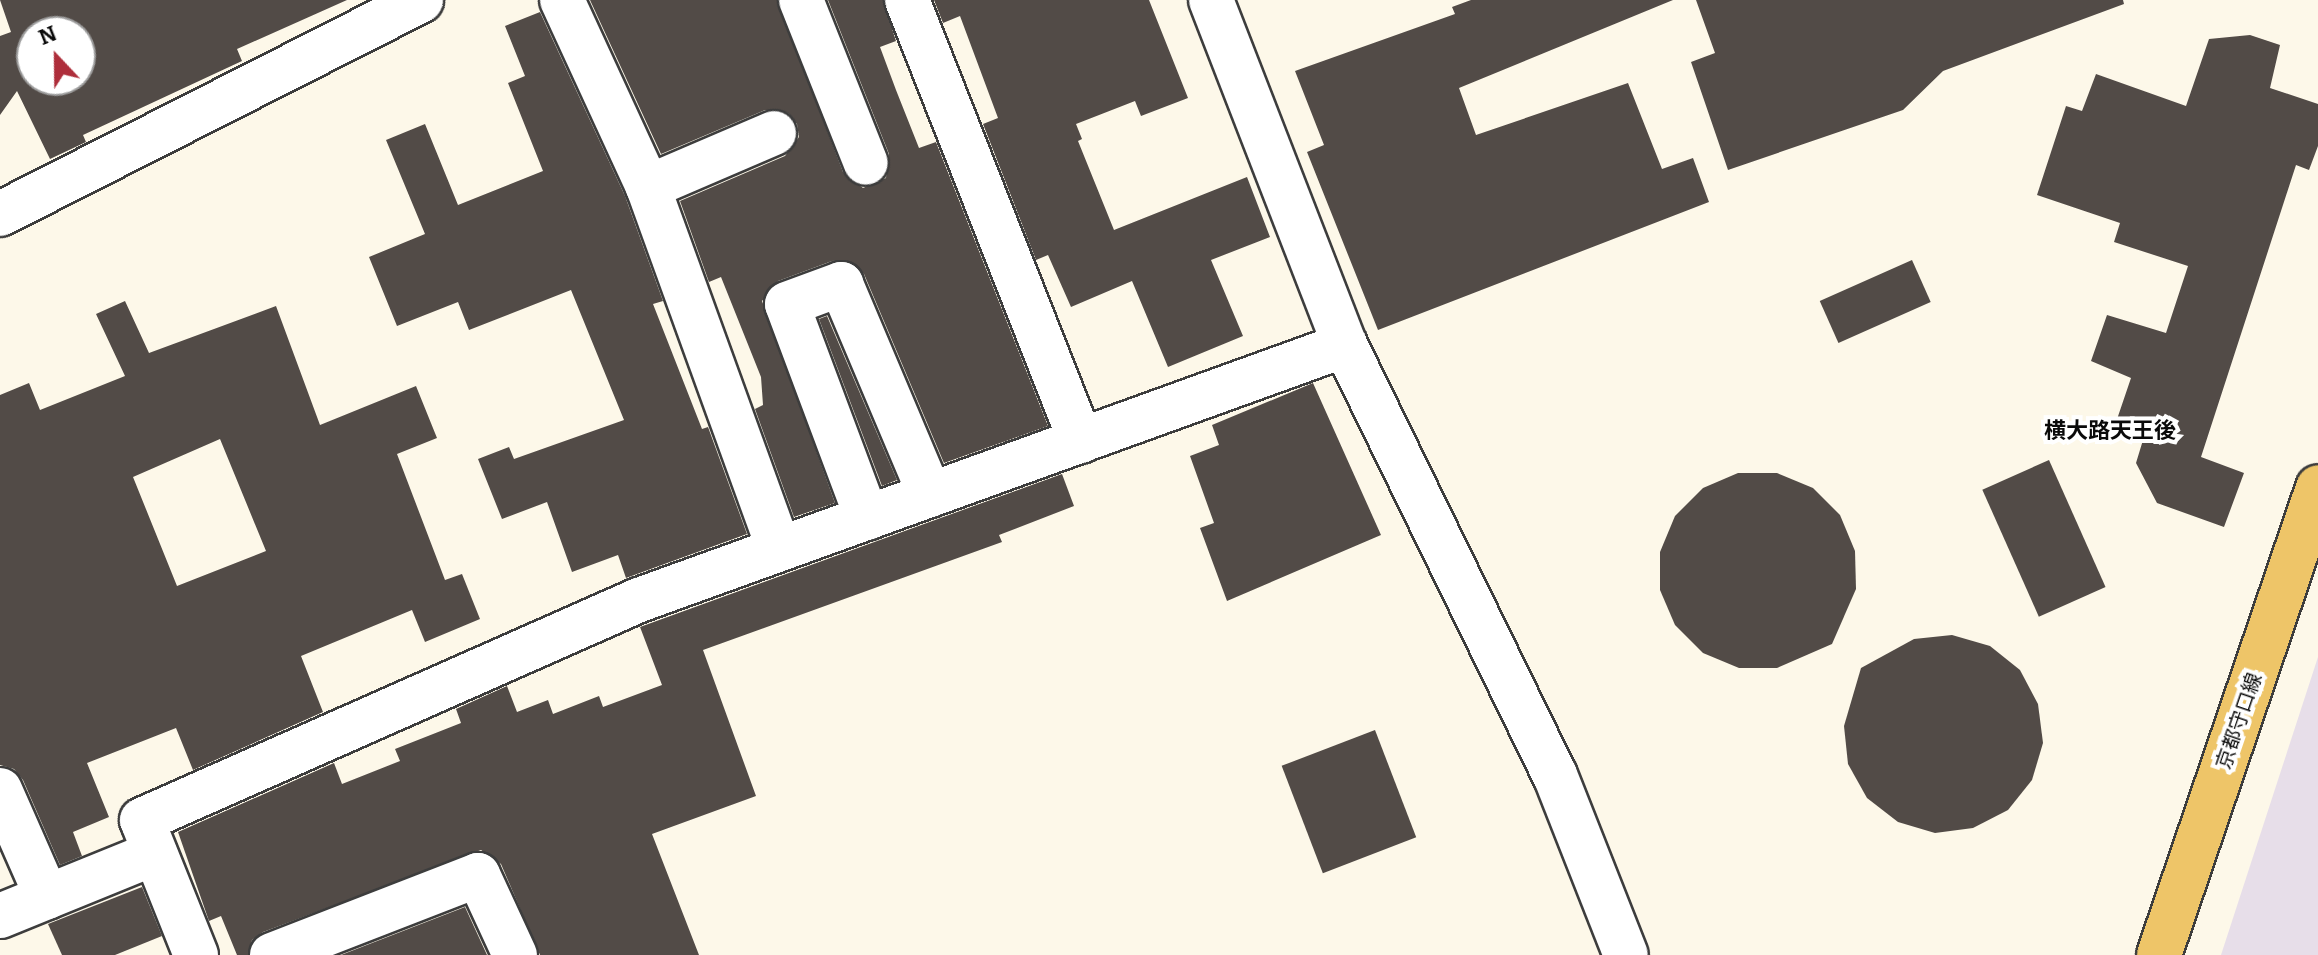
<!DOCTYPE html>
<html>
<head>
<meta charset="utf-8">
<style>
	body { margin:0 }
	#map { position:relative; width:2318px; height:955px; overflow:hidden; background:#fdf8e9; font-family:Bitter,"Noto Sans JP",serif }
	div>[style] { position:absolute }
	.industrial>* { inset:0; background:#e7dee9 }
	.building>* { inset:0; background:#524b47; transform-origin:0 0 }
	.roads { filter:drop-shadow(2px 0 #3d3d3d) drop-shadow(-2px 0 #3d3d3d) drop-shadow(0 2px #3d3d3d) drop-shadow(0 -2px #3d3d3d) }
	.minor>* { height:44px; margin:-22px; padding:0 22px; transform-origin:22px; border-radius:22px; background:#fff }
	.major>* { height:44px; margin:-22px; padding:0 22px; transform-origin:22px; border-radius:22px; background:#eec568 }
	span { translate:-50% -50%; white-space:nowrap; text-align:center; line-height:1.15; -webkit-text-stroke:8px #fff; paint-order:stroke }
	.street-label { font-size:20px; color:#0a0a0a }
	.neighbourhood-label { font-size:22px; color:#0a0a0a; font-weight:700 }
	.north { position:absolute; left:16px; top:16px; width:80px; height:80px; box-sizing:border-box; background:#fff; border:2px solid #9d9d9d; border-radius:50%; rotate:338deg; font-size:22px; font-weight:700; line-height:32px; text-align:center; color:#0a0a0a }
	.north::after { content:''; display:block; margin:auto; width:28px; height:36px; background:#ae2e3b; clip-path:polygon(50% 0,100% 100%,50% 72%,0 100%) }
</style>
</head>
<body>
<div id="map">
	<div class="industrial">
		<i style="clip-path:polygon(2318px 657px,2318px 955px,2221px 955px)"></i>
	</div>
	<div class="building">
		<i style="clip-path:polygon(evenodd,0 0,347px 0,237px 49px,242px 61px,83px 135px,86px 142px,50px 159px,17px 91px,0 115px,0 36px,11px 32px,0 0,32px 32px,80px 32px,80px 80px,32px 80px,32px 32px)"></i>
		<i style="clip-path:polygon(590px 0,777px 0,843px 172px,863px 188px,886px 178px,889px 154px,828px 0,883px 0,896px 41px,880px 47px,896px 90px,919px 148px,936px 142px,1048px 426px,944px 463px,864px 274px,846px 260px,832px 261px,778px 281px,762px 301px,835px 503px,794px 517px,755px 409px,763px 405px,761px 377px,721px 277px,709px 282px,680px 201px,785px 156px,799px 137px,797px 124px,788px 113px,765px 110px,661px 154px)"></i>
		<i style="clip-path:polygon(934px 0,1149px 0,1188px 98px,1141px 116px,1135px 101px,1076px 124px,1082px 139px,1078px 141px,1114px 230px,1247px 177px,1270px 237px,1211px 260px,1243px 336px,1168px 367px,1132px 281px,1071px 307px,1048px 255px,1036px 260px,983px 124px,998px 118px,960px 16px,943px 23px)"></i>
		<i style="clip-path:polygon(1471px 0,1673px 0,1459px 88px,1476px 135px,1628px 83px,1662px 169px,1693px 158px,1709px 202px,1378px 330px,1307px 152px,1324px 145px,1295px 71px,1455px 14px,1452px 7px)"></i>
		<i style="clip-path:polygon(1696px 0,2123px 0,2124px 4px,1943px 71px,1903px 110px,1728px 170px,1691px 62px,1715px 53px)"></i>
		<i style="clip-path:polygon(540px 12px,625px 196px,663px 301px,653px 304px,702px 429px,708px 427px,747px 534px,626px 578px,618px 555px,572px 572px,547px 502px,502px 519px,478px 459px,509px 447px,514px 459px,624px 420px,571px 290px,469px 330px,458px 302px,397px 326px,369px 257px,425px 234px,386px 140px,425px 124px,458px 205px,543px 171px,508px 83px,525px 76px,505px 26px)"></i>
		<i style="clip-path:polygon(2250px 35px,2280px 45px,2270px 88px,2318px 104px,2318px 146px,2309px 170px,2296px 165px,2201px 457px,2244px 473px,2224px 527px,2157px 503px,2136px 463px,2143px 440px,2113px 431px,2131px 378px,2091px 361px,2107px 315px,2166px 333px,2188px 266px,2114px 242px,2120px 223px,2037px 195px,2066px 106px,2082px 111px,2096px 74px,2186px 106px,2209px 39px)"></i>
		<i style="left:1912px;top:260px;width:46px;height:101px;rotate:66deg"></i>
		<i style="clip-path:polygon(evenodd,125px 301px,149px 353px,276px 306px,320px 425px,416px 386px,437px 438px,397px 454px,445px 580px,462px 574px,480px 619px,425px 642px,412px 610px,301px 656px,323px 712px,193px 770px,176px 728px,87px 763px,109px 817px,73px 832px,82px 856px,60px 865px,23px 780px,14px 769px,0 765px,0 395px,29px 383px,40px 410px,125px 376px,96px 314px,125px 301px,220px 439px,266px 551px,177px 586px,133px 477px,220px 439px)"></i>
		<i style="clip-path:polygon(827px 316px,897px 480px,882px 486px,819px 319px)"></i>
		<i style="clip-path:polygon(1313px 383px,1381px 535px,1227px 601px,1200px 528px,1214px 523px,1190px 456px,1219px 445px,1212px 425px)"></i>
		<i style="left:2049px;top:460px;width:139px;height:73px;rotate:66deg"></i>
		<i style="clip-path:polygon(1738px 473px,1777px 473px,1813px 488px,1840px 515px,1855px 551px,1856px 589px,1832px 644px,1777px 668px,1739px 668px,1703px 653px,1675px 625px,1660px 590px,1660px 552px,1675px 516px,1703px 488px)"></i>
		<i style="clip-path:polygon(1062px 474px,1074px 506px,999px 535px,1002px 542px,703px 650px,756px 796px,652px 834px,699px 955px,540px 955px,501px 864px,481px 850px,263px 932px,252px 940px,248px 955px,237px 955px,221px 916px,209px 921px,178px 832px,334px 763px,342px 784px,400px 761px,395px 749px,461px 723px,456px 709px,507px 686px,517px 712px,548px 700px,553px 714px,599px 696px,603px 707px,662px 685px,640px 627px)"></i>
		<i style="clip-path:polygon(1952px 635px,1990px 646px,2020px 670px,2038px 704px,2043px 743px,2032px 780px,2008px 810px,1973px 828px,1935px 833px,1898px 822px,1867px 798px,1848px 764px,1844px 726px,1861px 668px,1914px 639px)"></i>
		<i style="left:1375px;top:730px;width:115px;height:100px;rotate:69deg"></i>
		<i style="clip-path:polygon(142px 887px,162px 936px,115px 955px,62px 955px,48px 924px)"></i>
		<i style="clip-path:polygon(465px 907px,487px 955px,341px 955px)"></i>
	</div>
	<div class="roads">
		<div class="minor">
			<i style="left:562px;top:0;width:206px;rotate:65.3deg"></i>
			<i style="left:648px;top:187px;width:385px;rotate:70.1deg"></i>
			<i style="left:801px;top:0;width:175px;rotate:68.3deg"></i>
			<i style="left:907px;top:0;width:474px;rotate:68.5deg"></i>
			<i style="left:1211px;top:0;width:370px;rotate:68.8deg"></i>
			<i style="left:1345px;top:345px;width:479px;rotate:64deg"></i>
			<i style="left:1555px;top:775px;width:193px;rotate:68.5deg"></i>
			<i style="left:648px;top:187px;width:137px;rotate:-23.2deg"></i>
			<i style="left:0;top:214px;width:472px;rotate:-26.9deg"></i>
			<i style="left:867px;top:518px;width:228px;rotate:-110.5deg"></i>
			<i style="left:787px;top:304px;width:58px;rotate:-20.3deg"></i>
			<i style="left:841px;top:284px;width:229px;rotate:67.1deg"></i>
			<i style="left:0;top:790px;width:117px;rotate:66.3deg"></i>
			<i style="left:0;top:916px;width:167px;rotate:-22.1deg"></i>
			<i style="left:196px;top:955px;width:145px;rotate:-111.8deg"></i>
			<i style="left:142px;top:820px;width:544px;rotate:-23.88deg"></i>
			<i style="left:639px;top:600px;width:751px;rotate:-19.86deg"></i>
			<i style="left:272px;top:955px;width:221px;rotate:-21.2deg"></i>
			<i style="left:478px;top:875px;width:88px;rotate:65.2deg"></i>
		</div>
		<div class="major">
			<i style="left:2159px;top:955px;width:494px;rotate:-71.2deg"></i>
		</div>
	</div>
	<div class="street-label">
		<span style="left:2239px;top:721px;rotate:-71deg">京都守口線</span>
	</div>
	<div class="neighbourhood-label">
		<span style="left:2110px;top:431px">横大路天王後</span>
	</div>
	<div class="north">N</div>
</div>
</body>
</html>
